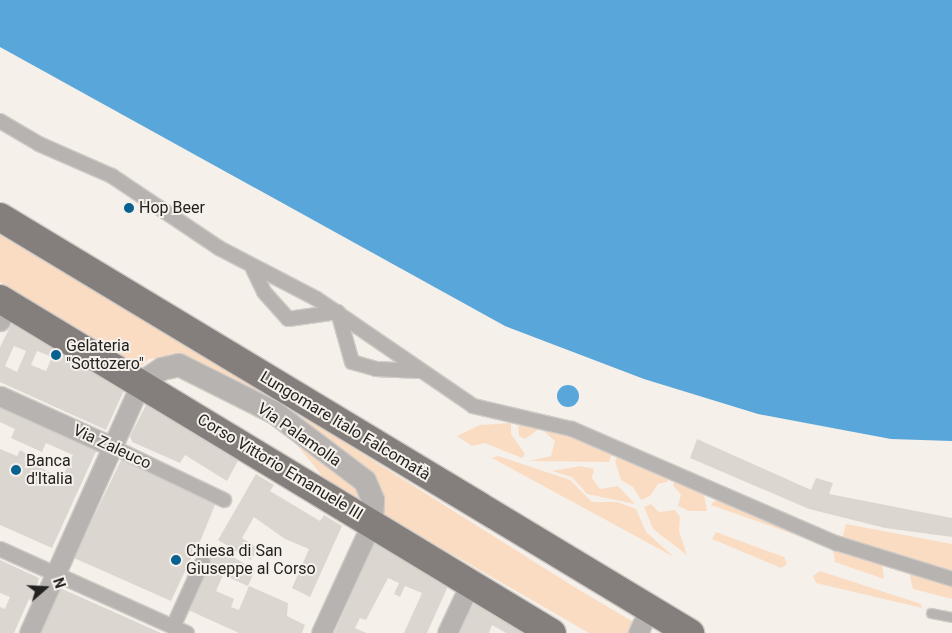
<!DOCTYPE html>
<html>
<head>
<meta charset="utf-8">
<style>
	body { margin:0 }
	#map { position:relative; width:952px; height:633px; overflow:hidden; background:#f6f0ea; font-family:Roboto,sans-serif }
	div>[style] { position:absolute }
	.green>* { inset:0; background:#fadcc3 }
	.water>* { inset:0; background:#59a6db }
	.round { border-radius:50% }
	.building>* { inset:0; background:#dcd6d1 }
	.roads { filter:drop-shadow(1px 0 #d0cbc6) drop-shadow(-1px 0 #d0cbc6) drop-shadow(0 1px #d0cbc6) drop-shadow(0 -1px #d0cbc6) }
	.service>* { height:9px; margin:-4.5px; padding:0 4.5px; transform-origin:4.5px; border-radius:4.5px; background:#b6b3b1 }
	.pedestrian>* { height:14px; margin:-7px; padding:0 7px; transform-origin:7px; border-radius:7px; background:#b6b3b1 }
	.minor>* { height:19px; margin:-9.5px; padding:0 9.5px; transform-origin:9.5px; border-radius:9.5px; background:#b6b3b1 }
	.tertiary>* { height:22px; margin:-11px; padding:0 11px; transform-origin:11px; border-radius:11px; background:#b6b3b1 }
	.primary>* { height:28px; margin:-14px; padding:0 14px; transform-origin:14px; border-radius:14px; background:#847f7c }
	.dots>* { width:14px; height:14px; translate:-50% -50%; box-sizing:border-box; border:2px solid #f6f0ea; border-radius:50% }
	span { translate:-50% -50%; white-space:nowrap; text-align:center; line-height:1.15; -webkit-text-stroke:4px #f6f0ea; paint-order:stroke }
	.poi-label { font-size:16px; color:#242220 }
	.left { translate:0 -50%; text-align:left }
	.street-label { font-size:16px; color:#242220 }
	.north { position:absolute; left:20px; top:563px; width:50px; height:50px; -webkit-text-stroke:4px #f6f0ea; paint-order:stroke; rotate:71deg; font-size:14px; font-weight:700; line-height:20px; text-align:center; color:#242220 }
	.north::after { content:''; display:block; margin:auto; width:18px; height:22px; background:#242220; clip-path:polygon(50% 0,100% 100%,50% 72%,0 100%) }
</style>
</head>
<body>
<div id="map">
	<div class="green">
		<i style="clip-path:polygon(0 235px,264px 390px,258px 402px,173px 357px,149px 359px,137px 370px,0 282px)"></i>
		<i style="clip-path:polygon(304px 417px,576px 588px,652px 633px,589px 633px,327px 482px,289px 435px)"></i>
		<i style="clip-path:polygon(511px 423px,511px 434px,525px 454px,522px 458px,485px 443px,472px 446px,457px 436px,480px 425px)"></i>
		<i style="clip-path:polygon(518px 423px,573px 435px,613px 451px,609px 462px,529px 461px,551px 456px,555px 441px,540px 428px,525px 439px,519px 436px)"></i>
		<i style="clip-path:polygon(619px 454px,656px 472px,671px 474px,667px 482px,658px 484px,650px 496px,641px 500px,633px 487px,621px 480px,615px 461px)"></i>
		<i style="clip-path:polygon(498px 456px,570px 480px,592px 502px,617px 502px,636px 509px,646px 532px,674px 557px,492px 458px)"></i>
		<i style="clip-path:polygon(581px 466px,594px 469px,592px 478px,600px 489px,618px 486px,635px 504px,587px 494px,572px 477px,552px 471px)"></i>
		<i style="clip-path:polygon(677px 477px,703px 488px,707px 511px,689px 511px,678px 506px,681px 495px,673px 485px)"></i>
		<i style="clip-path:polygon(717px 498px,804px 533px,810px 540px,711px 505px)"></i>
		<i style="clip-path:polygon(651px 504px,659px 512px,675px 510px,680px 517px,679px 531px,687px 555px,653px 529px,644px 507px)"></i>
		<i style="clip-path:polygon(846px 524px,952px 544px,952px 571px,842px 539px)"></i>
		<i style="clip-path:polygon(716px 532px,784px 557px,787px 564px,781px 568px,712px 539px)"></i>
		<i style="clip-path:polygon(833px 549px,882px 564px,884px 579px,835px 562px)"></i>
		<i style="clip-path:polygon(820px 571px,921px 604px,922px 608px,816px 583px,813px 576px)"></i>
		<i style="clip-path:polygon(909px 572px,952px 586px,952px 599px,913px 589px)"></i>
	</div>
	<div class="water">
		<i style="clip-path:polygon(0 0,952px 0,952px 441px,891px 439px,758px 414px,644px 379px,505px 326px,0 47px)"></i>
		<i class="round" style="left:557px;top:385px;width:22px;height:22px"></i>
	</div>
	<div class="building">
		<i style="clip-path:polygon(evenodd,13px 321px,125px 388px,106px 430px,0 382px,0 347px,13px 321px,14px 346px,26px 351px,17px 372px,5px 366px,14px 346px,13px 321px,37px 351px,52px 357px,46px 371px,31px 365px,37px 351px)"></i>
		<i style="clip-path:polygon(148px 401px,240px 457px,227px 481px,185px 455px,180px 463px,132px 442px,130px 436px)"></i>
		<i style="clip-path:polygon(0 402px,98px 447px,52px 548px,0 525px,0 449px,17px 456px,20px 450px,28px 454px,24px 460px,62px 478px,73px 455px,46px 443px,42px 452px,11px 438px,15px 429px,0 422px)"></i>
		<i style="clip-path:polygon(697px 439px,811px 490px,816px 478px,833px 483px,829px 494px,952px 518px,952px 537px,885px 528px,809px 509px,690px 458px)"></i>
		<i style="clip-path:polygon(122px 458px,217px 500px,199px 544px,204px 546px,201px 553px,195px 550px,171px 601px,74px 558px)"></i>
		<i style="clip-path:polygon(256px 474px,274px 485px,270px 491px,320px 521px,324px 515px,342px 526px,310px 597px,292px 588px,309px 549px,285px 539px,254px 517px,242px 538px,258px 548px,251px 560px,218px 540px)"></i>
		<i style="clip-path:polygon(375px 542px,449px 584px,427px 633px,404px 633px,422px 593px,405px 586px,400px 597px,394px 594px,399px 583px,388px 578px,366px 620px,360px 618px,355px 628px,366px 633px,334px 633px)"></i>
		<i style="clip-path:polygon(215px 546px,255px 570px,248px 586px,223px 575px,216px 591px,234px 599px,231px 607px,239px 610px,249px 586px,288px 603px,287px 616px,305px 625px,302px 633px,239px 633px,186px 609px)"></i>
		<i style="clip-path:polygon(0 560px,39px 578px,33px 601px,29px 599px,14px 633px,0 633px,0 607px,5px 609px,10px 597px,0 593px)"></i>
		<i style="clip-path:polygon(60px 588px,105px 608px,161px 633px,41px 633px)"></i>
		<i style="clip-path:polygon(476px 599px,531px 633px,506px 633px,492px 625px,489px 633px,459px 633px)"></i>
	</div>
	<div class="roads">
		<div class="service">
			<i style="left:931px;top:613px;width:21px;rotate:11deg"></i>
		</div>
		<div class="pedestrian">
			<i style="left:0;top:121px;width:45px;rotate:30.5deg"></i>
			<i style="left:39px;top:144px;width:80px;rotate:23.7deg"></i>
			<i style="left:112px;top:176px;width:129px;rotate:33.9deg"></i>
			<i style="left:219px;top:248px;width:110px;rotate:27.5deg"></i>
			<i style="left:317px;top:299px;width:189px;rotate:34.4deg"></i>
			<i style="left:473px;top:406px;width:102px;rotate:13.1deg"></i>
			<i style="left:572px;top:429px;width:288px;rotate:23.4deg"></i>
			<i style="left:836px;top:543px;width:121px;rotate:17.2deg"></i>
			<i style="left:253px;top:269px;width:25px;rotate:64deg"></i>
			<i style="left:264px;top:292px;width:36px;rotate:48deg"></i>
			<i style="left:288px;top:319px;width:50px;rotate:-8deg"></i>
			<i style="left:338px;top:312px;width:52px;rotate:74.4deg"></i>
			<i style="left:352px;top:362px;width:25px;rotate:16deg"></i>
			<i style="left:376px;top:369px;width:43px;rotate:2.7deg"></i>
			<i style="left:113px;top:447px;width:123px;rotate:25.5deg"></i>
			<i style="left:0;top:549px;width:205px;rotate:24.2deg"></i>
			<i style="left:173px;top:627px;width:72px;rotate:-65.6deg"></i>
		</div>
		<div class="minor">
			<i style="left:0;top:321px;width:19px;rotate:-65deg"></i>
			<i style="left:0;top:396px;width:124px;rotate:24.3deg"></i>
			<i style="left:29px;top:633px;width:274px;rotate:-65.9deg"></i>
			<i style="left:321px;top:633px;width:122px;rotate:-65.3deg"></i>
			<i style="left:447px;top:633px;width:54px;rotate:-64.9deg"></i>
			<i style="left:638px;top:633px;width:26px;rotate:-65deg"></i>
		</div>
		<div class="tertiary">
			<i style="left:141px;top:383px;width:25px;rotate:-34deg"></i>
			<i style="left:162px;top:369px;width:17px;rotate:-13deg"></i>
			<i style="left:179px;top:365px;width:107px;rotate:26.6deg"></i>
			<i style="left:275px;top:413px;width:113px;rotate:37.1deg"></i>
			<i style="left:365px;top:481px;width:21px;rotate:67deg"></i>
			<i style="left:373px;top:500px;width:22px;rotate:93deg"></i>
		</div>
		<div class="primary">
			<i style="left:0;top:217px;width:806px;rotate:31.09deg"></i>
			<i style="left:0;top:299px;width:645px;rotate:31.18deg"></i>
		</div>
	</div>
	<div class="dots">
		<i style="left:129px;top:208px;background:#076292"></i>
		<i style="left:56px;top:355px;background:#076292"></i>
		<i style="left:16px;top:470px;background:#076292"></i>
		<i style="left:176px;top:560px;background:#076292"></i>
	</div>
	<div class="poi-label">
		<span class="left" style="left:139px;top:208px">Hop Beer</span>
		<span class="left" style="left:66px;top:355px">Gelateria<br>"Sottozero"</span>
		<span class="left" style="left:26px;top:470px">Banca<br>d'Italia</span>
		<span class="left" style="left:186px;top:560px">Chiesa di San<br>Giuseppe al Corso</span>
	</div>
	<div class="street-label">
		<span style="left:345px;top:426px;rotate:31deg">Lungomare Italo Falcomatà</span>
		<span style="left:299px;top:435px;rotate:35deg">Via Palamolla</span>
		<span style="left:112px;top:447px;rotate:25deg">Via Zaleuco</span>
		<span style="left:280px;top:467px;rotate:31deg">Corso Vittorio Emanuele III</span>
	</div>
	<div class="north">N</div>
</div>
</body>
</html>
